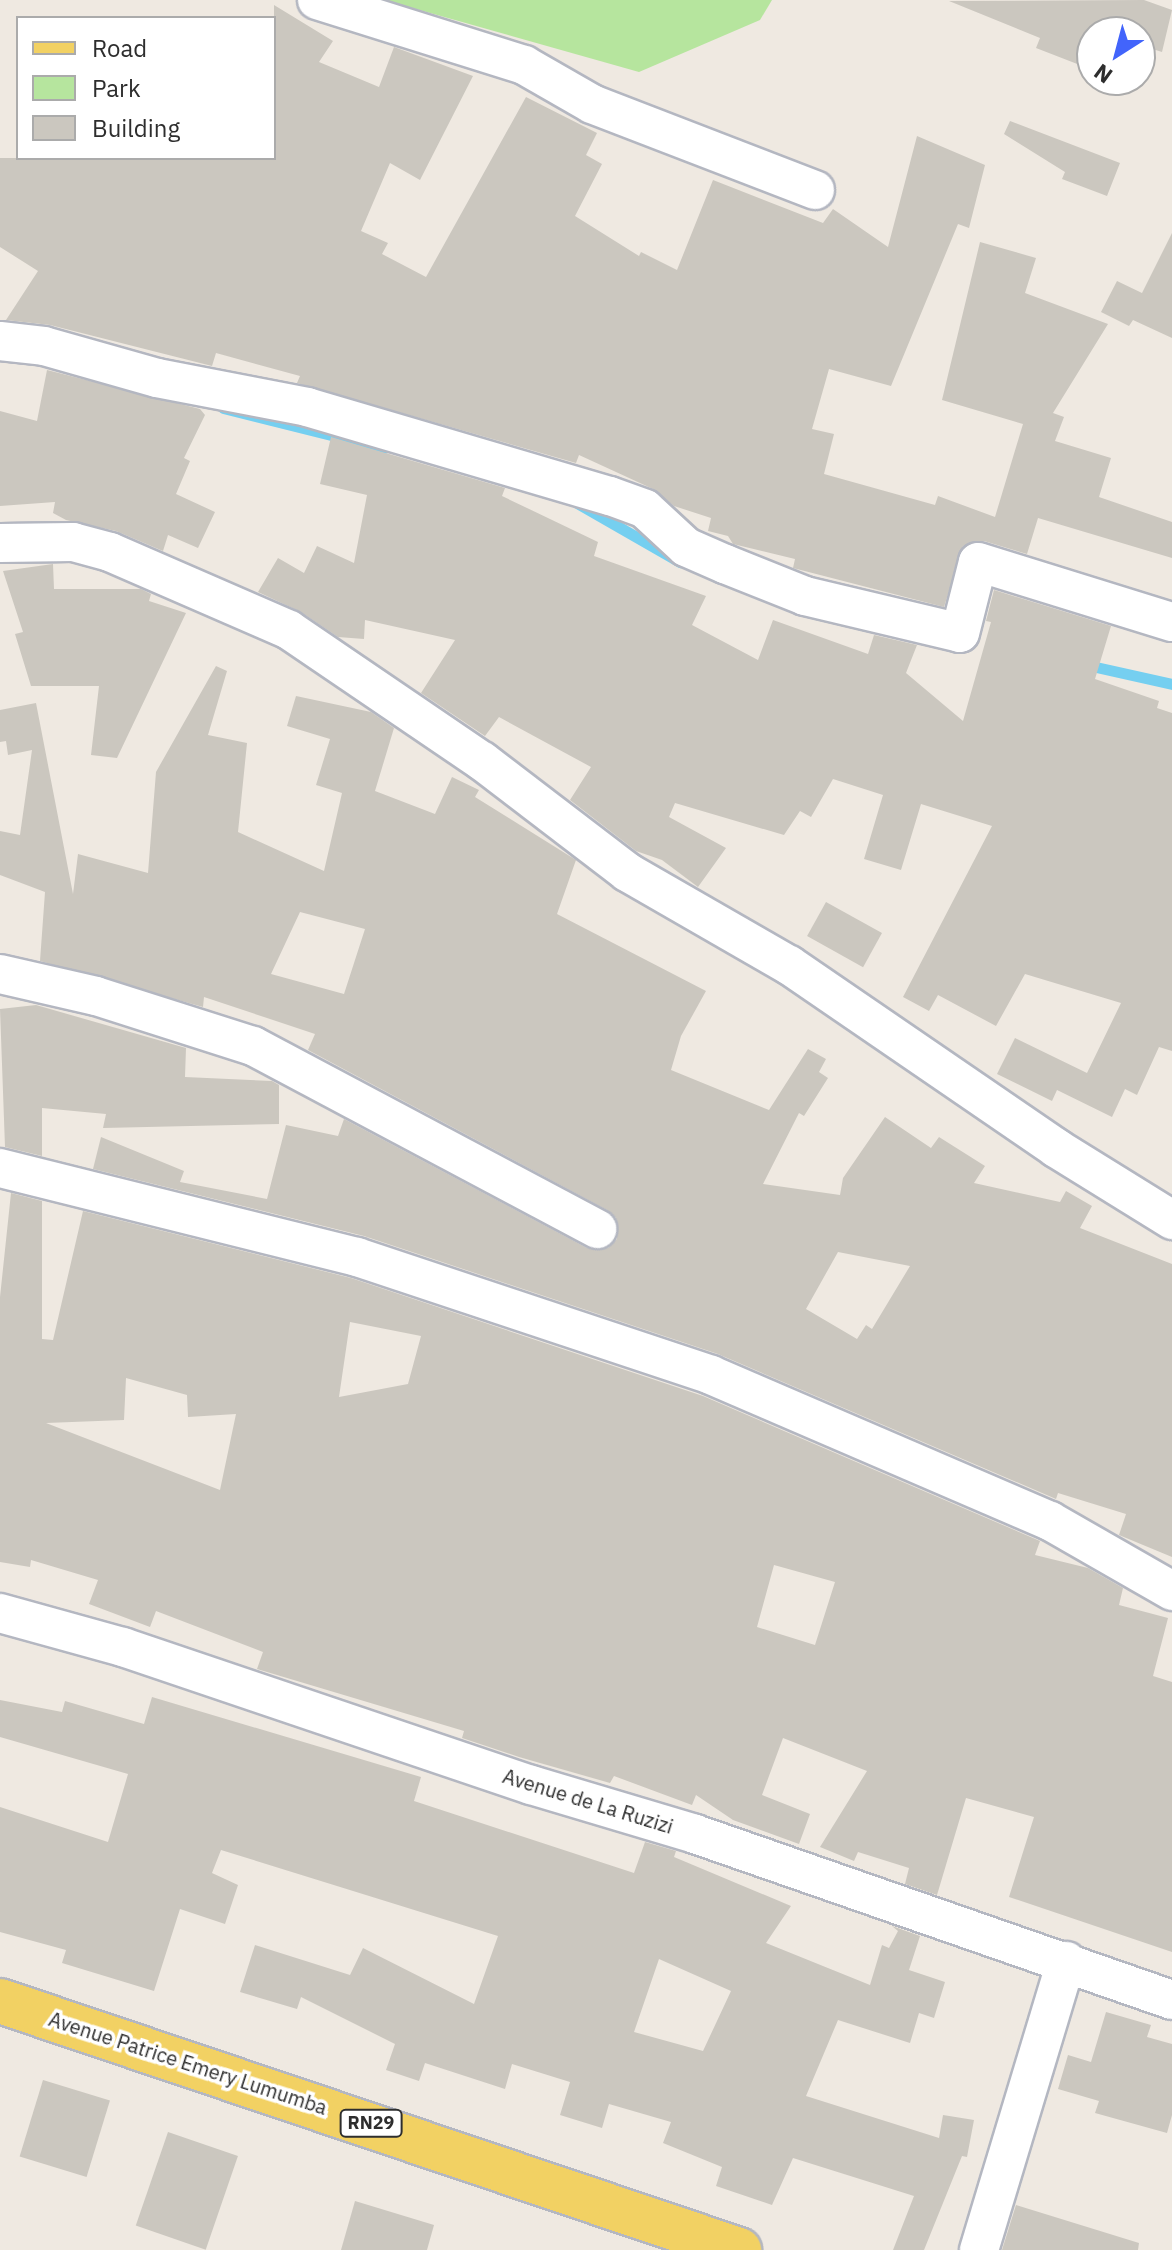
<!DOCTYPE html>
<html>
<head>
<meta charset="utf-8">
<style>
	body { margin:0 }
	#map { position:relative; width:1172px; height:2250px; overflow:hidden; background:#efe9e1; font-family:"IBM Plex Sans",sans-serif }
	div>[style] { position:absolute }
	.green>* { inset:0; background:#b6e59e }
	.stream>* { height:11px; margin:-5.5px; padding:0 5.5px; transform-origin:5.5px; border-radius:5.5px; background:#75cff0 }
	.building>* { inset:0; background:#cbc7bf; transform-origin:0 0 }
	.roads { filter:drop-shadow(2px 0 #b4b7c1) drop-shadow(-2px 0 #b4b7c1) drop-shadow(0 2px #b4b7c1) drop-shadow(0 -2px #b4b7c1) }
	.minor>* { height:38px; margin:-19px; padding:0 19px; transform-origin:19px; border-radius:19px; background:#fff }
	.primary>* { height:44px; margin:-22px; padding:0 22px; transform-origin:22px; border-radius:22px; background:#f2d163 }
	span { translate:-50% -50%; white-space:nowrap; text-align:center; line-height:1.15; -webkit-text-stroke:7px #fff; paint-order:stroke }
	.shield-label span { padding:2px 6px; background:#fff; border:2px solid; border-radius:6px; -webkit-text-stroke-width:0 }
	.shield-label { font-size:18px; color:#2e2e2e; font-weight:700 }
	.street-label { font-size:20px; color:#2e2e2e }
	.legend { position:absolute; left:16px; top:16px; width:260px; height:144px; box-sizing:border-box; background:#fff; border:2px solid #ababab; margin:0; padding:10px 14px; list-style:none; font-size:24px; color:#2e2e2e }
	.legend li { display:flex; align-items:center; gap:16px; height:40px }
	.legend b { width:40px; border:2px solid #ababab }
	.north { position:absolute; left:1076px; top:16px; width:80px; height:80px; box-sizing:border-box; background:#fff; border:2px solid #ababab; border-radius:50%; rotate:216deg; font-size:22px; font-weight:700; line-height:32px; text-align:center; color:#2e2e2e }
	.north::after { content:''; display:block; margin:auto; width:28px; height:36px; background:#4264fb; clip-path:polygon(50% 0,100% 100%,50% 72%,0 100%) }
</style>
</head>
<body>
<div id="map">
	<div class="green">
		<i style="clip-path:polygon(384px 0,772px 0,760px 20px,639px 72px)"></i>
	</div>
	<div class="stream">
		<i style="left:223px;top:408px;width:166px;rotate:14deg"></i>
		<i style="left:577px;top:503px;width:119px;rotate:29.8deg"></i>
		<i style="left:1087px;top:665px;width:87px;rotate:12.6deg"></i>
	</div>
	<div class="building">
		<i style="clip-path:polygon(1144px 0,1172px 10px,1162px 52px,1140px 45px,1140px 32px,1092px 32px,1085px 67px,1036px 48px,1040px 38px,949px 1px)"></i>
		<i style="clip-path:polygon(274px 5px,333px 41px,319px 62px,379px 87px,394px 47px,473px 76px,420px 180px,390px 163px,361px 231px,388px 243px,382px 254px,426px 277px,526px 97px,597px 133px,586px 155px,602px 164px,575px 216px,639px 256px,641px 252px,677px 270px,713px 180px,823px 223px,833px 209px,888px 247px,917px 136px,985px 165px,969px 228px,958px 224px,891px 386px,829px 369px,812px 429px,834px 434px,824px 474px,935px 505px,938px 496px,995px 517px,1023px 424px,942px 400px,980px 242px,1036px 258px,1025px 293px,1108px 324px,1053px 413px,1064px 417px,1055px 441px,1111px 458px,1099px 497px,1172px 522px,1172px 558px,1038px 518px,1027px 554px,984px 541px,963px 546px,944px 607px,793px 568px,795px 559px,733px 544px,728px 536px,708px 531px,711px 518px,674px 506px,653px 489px,579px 455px,576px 463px,297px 383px,300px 376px,216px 353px,212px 366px,50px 325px,6px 320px,38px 271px,0 247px,0 158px,274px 158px)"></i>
		<i style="clip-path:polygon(1010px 121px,1120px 163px,1107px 196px,1062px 179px,1065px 172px,1004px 134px)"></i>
		<i style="clip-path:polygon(1172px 233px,1172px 338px,1133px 320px,1129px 326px,1101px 312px,1117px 281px,1142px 293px)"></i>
		<i style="clip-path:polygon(47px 370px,200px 409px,205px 415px,184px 458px,190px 461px,176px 494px,215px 512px,198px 548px,168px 535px,163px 551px,116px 531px,66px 520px,53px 513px,55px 502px,0 506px,0 411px,37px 421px)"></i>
		<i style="clip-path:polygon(331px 437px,505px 488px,502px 496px,598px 542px,594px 556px,706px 596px,692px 625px,758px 660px,773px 620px,868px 654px,874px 635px,917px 645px,906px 673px,963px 721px,991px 622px,986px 621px,994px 590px,1111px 626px,1095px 679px,1159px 701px,1157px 708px,1172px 713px,1172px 1051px,1159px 1047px,1137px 1095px,1125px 1089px,1112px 1117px,1057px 1090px,1052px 1101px,997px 1074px,1015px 1038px,1087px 1073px,1121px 1003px,1025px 974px,996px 1026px,938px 995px,929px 1011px,903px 997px,992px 826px,921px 804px,901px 870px,864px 859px,883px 795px,833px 779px,811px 817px,800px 811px,784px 835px,675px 803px,669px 817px,726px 848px,698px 887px,662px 860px,636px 851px,570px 800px,591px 767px,499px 717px,485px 736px,421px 693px,455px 640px,365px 620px,364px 639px,338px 637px,301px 612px,258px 592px,278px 558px,304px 573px,317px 546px,354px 563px,367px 495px,320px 484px)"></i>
		<i style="clip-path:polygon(53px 564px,54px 589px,141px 589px,151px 594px,149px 601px,186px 613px,117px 758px,91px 755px,99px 686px,31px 686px,15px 634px,23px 632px,3px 571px)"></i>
		<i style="clip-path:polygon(evenodd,216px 666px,227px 671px,208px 735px,247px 743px,238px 832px,324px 871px,342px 793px,316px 785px,330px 739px,287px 726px,296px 696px,371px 712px,394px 728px,375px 791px,435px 814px,452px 777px,479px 790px,475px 797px,576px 860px,557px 914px,706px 991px,681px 1036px,671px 1070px,769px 1110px,808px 1049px,826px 1059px,819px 1072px,828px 1078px,804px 1116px,799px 1113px,763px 1184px,840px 1195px,843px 1178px,885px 1117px,931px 1148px,939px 1137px,985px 1166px,974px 1183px,1060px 1202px,1066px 1191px,1092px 1206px,1080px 1228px,1172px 1264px,1172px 1557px,1119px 1535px,1126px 1514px,1058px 1493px,1056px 1499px,718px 1354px,364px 1236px,93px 1169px,101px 1137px,184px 1171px,180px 1182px,267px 1199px,286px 1125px,338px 1136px,344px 1119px,587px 1248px,608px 1248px,617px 1239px,616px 1218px,607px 1210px,308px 1050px,315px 1034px,204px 997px,203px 1007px,40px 961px,45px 892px,0 875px,0 831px,20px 835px,32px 750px,8px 755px,6px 741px,0 742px,0 710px,36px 703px,73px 894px,78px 854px,148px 873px,156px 772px,216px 666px,300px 912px,365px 929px,344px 994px,271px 974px,300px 912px,216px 666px,838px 1252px,910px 1266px,872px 1329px,866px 1325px,857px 1339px,806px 1309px,838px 1252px)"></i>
		<i style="left:826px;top:902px;width:64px;height:39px;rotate:29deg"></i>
		<i style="clip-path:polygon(36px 1005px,186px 1048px,185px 1077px,272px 1081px,279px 1085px,279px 1124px,103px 1128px,106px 1114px,42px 1108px,42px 1156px,5px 1147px,0 1009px)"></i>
		<i style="clip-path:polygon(evenodd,11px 1193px,42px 1201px,42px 1339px,53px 1340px,83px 1211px,351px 1278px,703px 1396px,1040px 1541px,1035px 1555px,1088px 1568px,1123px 1588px,1119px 1605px,1168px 1618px,1153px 1676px,1172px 1682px,1172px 1952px,1009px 1897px,1034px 1817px,966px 1798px,937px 1895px,905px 1884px,909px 1868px,858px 1852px,854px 1861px,820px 1847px,867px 1771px,783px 1738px,762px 1795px,810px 1814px,799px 1844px,733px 1820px,696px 1795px,692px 1805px,614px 1776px,610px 1783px,519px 1757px,462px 1738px,464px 1731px,257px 1669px,263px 1652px,156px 1611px,150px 1627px,89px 1604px,98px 1580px,31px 1560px,30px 1567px,0 1562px,0 1297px,11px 1193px,350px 1322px,421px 1336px,408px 1384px,339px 1397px,350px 1322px,11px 1193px,126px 1378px,187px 1395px,188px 1417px,236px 1414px,220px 1490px,46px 1423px,124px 1420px,126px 1378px,11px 1193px,774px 1565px,835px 1582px,815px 1645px,757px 1627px,774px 1565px)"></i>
		<i style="clip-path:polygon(evenodd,152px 1697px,421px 1777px,414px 1801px,634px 1873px,645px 1842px,676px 1851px,674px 1857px,791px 1906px,766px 1943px,870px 1985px,882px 1945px,889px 1948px,898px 1931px,892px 1926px,920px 1936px,909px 1970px,945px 1982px,934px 2018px,919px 2013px,910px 2043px,838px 2020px,806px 2096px,939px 2138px,943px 2115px,974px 2120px,967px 2157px,962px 2156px,924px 2250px,893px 2250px,914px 2196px,793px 2158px,772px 2205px,716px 2186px,722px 2167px,663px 2143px,671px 2122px,609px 2104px,602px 2128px,560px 2115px,570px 2082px,512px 2064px,505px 2089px,425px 2063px,419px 2081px,386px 2070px,395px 2044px,301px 1997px,297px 2009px,240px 1992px,255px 1945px,350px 1975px,363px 1948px,474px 2004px,498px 1936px,221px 1850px,212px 1873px,238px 1885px,225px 1924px,180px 1909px,154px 1991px,62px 1963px,66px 1950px,0 1932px,0 1807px,108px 1842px,128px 1774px,0 1737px,0 1700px,62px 1712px,65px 1701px,144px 1724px,152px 1697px,659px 1959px,731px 1991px,703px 2051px,634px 2032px,659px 1959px)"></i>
		<i style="clip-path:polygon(1106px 2012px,1151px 2025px,1147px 2037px,1172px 2044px,1172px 2115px,1167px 2133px,1095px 2113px,1099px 2101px,1058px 2089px,1068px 2055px,1091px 2062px)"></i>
		<i style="left:43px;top:2080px;width:70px;height:80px;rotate:17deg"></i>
		<i style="left:168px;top:2132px;width:74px;height:99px;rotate:19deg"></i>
		<i style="clip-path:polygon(355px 2201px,434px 2225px,427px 2250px,341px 2250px)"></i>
		<i style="clip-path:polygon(1016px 2205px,1139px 2243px,1138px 2250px,1002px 2250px)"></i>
	</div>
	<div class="roads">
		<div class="minor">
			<i style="left:317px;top:0;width:217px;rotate:17.4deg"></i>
			<i style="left:524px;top:65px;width:78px;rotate:29.8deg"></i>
			<i style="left:592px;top:104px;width:239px;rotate:21.1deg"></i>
			<i style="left:0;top:341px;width:44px;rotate:6.5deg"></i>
			<i style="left:44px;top:346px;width:117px;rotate:15.8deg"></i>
			<i style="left:157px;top:378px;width:153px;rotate:10.9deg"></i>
			<i style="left:307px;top:407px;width:316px;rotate:16.4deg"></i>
			<i style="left:610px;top:496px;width:37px;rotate:20deg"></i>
			<i style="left:645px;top:509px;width:56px;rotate:42.8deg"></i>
			<i style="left:686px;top:547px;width:43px;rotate:23.6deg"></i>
			<i style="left:725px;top:564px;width:86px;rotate:21.8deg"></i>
			<i style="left:805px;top:596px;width:159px;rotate:13.4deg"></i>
			<i style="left:960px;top:633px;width:73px;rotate:-75.8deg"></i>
			<i style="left:978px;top:562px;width:203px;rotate:17.2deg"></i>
			<i style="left:0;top:543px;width:73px;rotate:-0.8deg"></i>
			<i style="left:73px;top:542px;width:38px;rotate:15deg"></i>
			<i style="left:110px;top:552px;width:195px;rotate:23.5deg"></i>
			<i style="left:289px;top:630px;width:233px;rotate:34.2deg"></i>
			<i style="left:482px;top:761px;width:183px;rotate:37.4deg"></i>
			<i style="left:627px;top:872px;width:187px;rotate:29.9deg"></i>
			<i style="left:789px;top:965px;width:324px;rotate:34.4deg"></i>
			<i style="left:1056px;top:1148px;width:137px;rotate:31.8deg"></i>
			<i style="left:0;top:974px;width:98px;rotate:12.9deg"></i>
			<i style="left:96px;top:996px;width:165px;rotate:17.7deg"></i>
			<i style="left:253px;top:1046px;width:390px;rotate:28deg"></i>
			<i style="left:0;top:1168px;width:368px;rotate:14deg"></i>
			<i style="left:357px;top:1257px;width:373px;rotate:18.4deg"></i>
			<i style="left:711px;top:1375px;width:369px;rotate:23.3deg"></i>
			<i style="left:1050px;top:1521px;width:141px;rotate:29.8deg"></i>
			<i style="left:0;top:1613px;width:128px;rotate:15.5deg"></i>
			<i style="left:123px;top:1647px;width:431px;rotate:18.7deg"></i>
			<i style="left:531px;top:1785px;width:171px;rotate:16.6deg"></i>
			<i style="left:695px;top:1834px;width:505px;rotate:19.19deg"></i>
			<i style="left:979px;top:2250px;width:302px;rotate:-73.2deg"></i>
		</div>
		<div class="primary">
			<i style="left:0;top:2001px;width:780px;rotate:18.62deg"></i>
		</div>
	</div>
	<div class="shield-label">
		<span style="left:371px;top:2123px">RN29</span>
	</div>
	<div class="street-label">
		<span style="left:588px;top:1801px;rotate:17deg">Avenue de La Ruzizi</span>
		<span style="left:188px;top:2063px;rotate:18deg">Avenue Patrice Emery Lumumba</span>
	</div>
	<ul class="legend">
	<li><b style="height:10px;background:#f2d163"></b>Road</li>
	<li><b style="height:22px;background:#b6e59e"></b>Park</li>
	<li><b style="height:22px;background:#cbc7bf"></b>Building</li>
	</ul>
	<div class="north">N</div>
</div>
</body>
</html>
